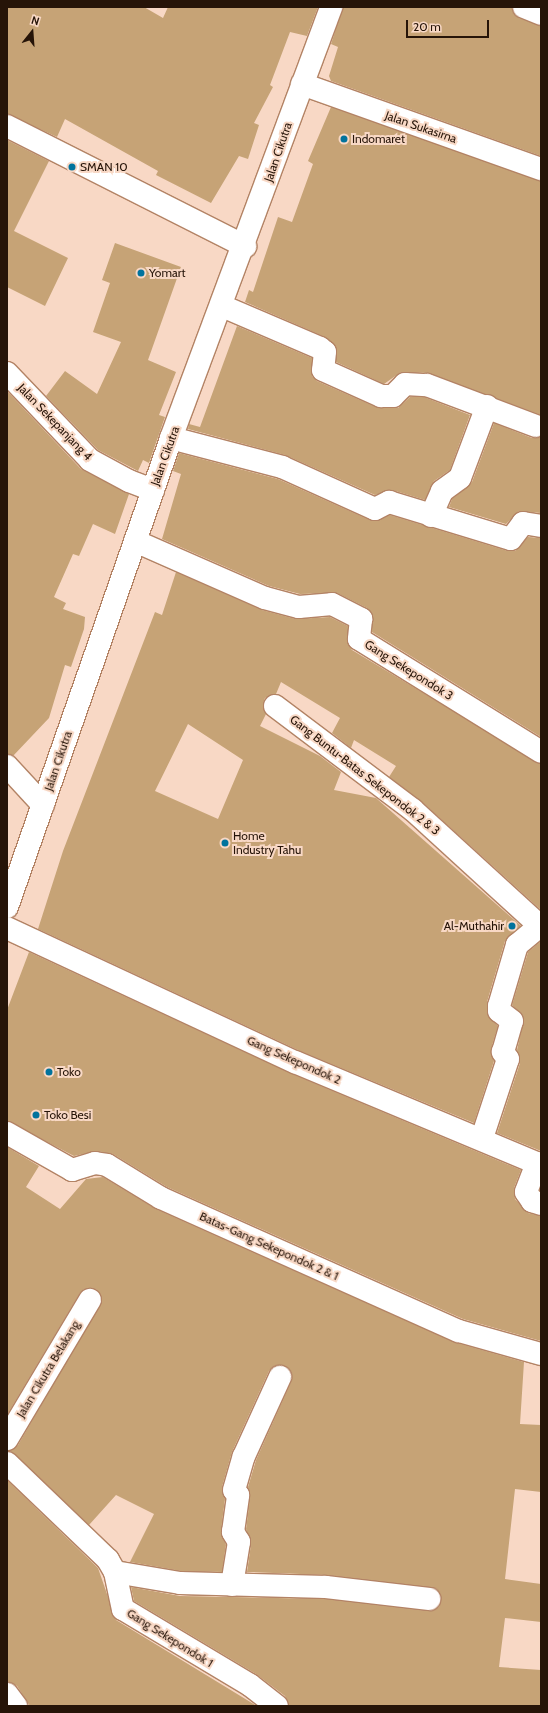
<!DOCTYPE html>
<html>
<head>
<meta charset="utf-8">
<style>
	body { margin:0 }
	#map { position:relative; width:548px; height:1713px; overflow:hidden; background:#f8d8c5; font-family:Cabin,sans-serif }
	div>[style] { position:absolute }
	.building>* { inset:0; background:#c6a376 }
	.roads { filter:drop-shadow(1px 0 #b38365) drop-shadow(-1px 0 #b38365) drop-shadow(0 1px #b38365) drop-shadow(0 -1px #b38365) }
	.minor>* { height:22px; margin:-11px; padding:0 11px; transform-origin:11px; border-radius:11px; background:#fff }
	.major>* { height:22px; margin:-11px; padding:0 11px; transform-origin:11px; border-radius:11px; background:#fff }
	.dots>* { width:11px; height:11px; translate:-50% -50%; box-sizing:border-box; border:2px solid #f8d8c5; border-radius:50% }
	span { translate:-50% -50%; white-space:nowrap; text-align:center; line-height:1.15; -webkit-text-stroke:4px #f8d8c5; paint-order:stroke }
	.street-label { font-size:12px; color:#261408 }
	.poi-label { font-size:12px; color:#261408 }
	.left { translate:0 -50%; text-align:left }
	.right { translate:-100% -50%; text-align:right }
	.frame { position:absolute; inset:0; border:8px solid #261408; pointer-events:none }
	.north { position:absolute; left:12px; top:12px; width:40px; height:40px; -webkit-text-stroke:3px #f8d8c5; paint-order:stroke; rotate:17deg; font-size:11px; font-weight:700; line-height:16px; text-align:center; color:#261408 }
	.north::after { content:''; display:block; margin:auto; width:14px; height:18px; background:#261408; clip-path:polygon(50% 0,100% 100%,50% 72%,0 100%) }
	.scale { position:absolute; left:406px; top:20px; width:83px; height:18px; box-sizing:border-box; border:2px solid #261408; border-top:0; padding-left:5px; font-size:12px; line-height:14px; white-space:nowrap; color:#261408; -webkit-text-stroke:3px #f8d8c5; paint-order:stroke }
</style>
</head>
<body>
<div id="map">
	<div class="building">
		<i style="clip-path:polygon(7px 7px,144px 7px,163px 18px,168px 7px,318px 7px,307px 36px,290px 32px,270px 85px,273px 87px,254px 123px,259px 125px,248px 159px,239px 156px,211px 203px,156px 175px,158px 171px,65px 119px,57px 137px,7px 114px)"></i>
		<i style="clip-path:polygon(343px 7px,512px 7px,519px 18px,541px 26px,541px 156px,331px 81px,329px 76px,338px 47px,331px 44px)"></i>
		<i style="clip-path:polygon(331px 107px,541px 181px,541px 415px,428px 373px,401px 372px,384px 384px,336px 362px,336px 347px,325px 337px,245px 302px,249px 290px,253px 292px,278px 217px,292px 222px,313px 164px,308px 161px)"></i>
		<i style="clip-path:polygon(7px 140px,49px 161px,14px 231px,68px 258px,45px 306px,7px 287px)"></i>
		<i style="clip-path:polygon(115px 243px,181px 267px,148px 360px,176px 372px,159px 415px,165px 417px,149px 463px,143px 460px,138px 471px,98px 450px,46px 396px,65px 371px,97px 394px,121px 342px,93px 332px,110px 283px,102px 280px)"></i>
		<i style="clip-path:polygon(237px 326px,312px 358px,312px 376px,317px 381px,376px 407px,398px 408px,410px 397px,424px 397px,470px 415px,450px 470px,434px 481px,425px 500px,392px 490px,375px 495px,285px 455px,188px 429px,189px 424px,200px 427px)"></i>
		<i style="clip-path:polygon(7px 391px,81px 469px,129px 494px,115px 534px,93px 524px,79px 556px,73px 554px,54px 597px,66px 603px,63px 609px,85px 617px,84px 629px,71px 667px,65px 665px,49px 718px,13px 756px,7px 754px)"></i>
		<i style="clip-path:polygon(494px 423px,532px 438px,541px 437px,541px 513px,519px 511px,506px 524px,449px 507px,452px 499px,472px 482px)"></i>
		<i style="clip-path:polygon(179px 453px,278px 479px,370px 520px,390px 515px,508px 551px,515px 551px,528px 537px,541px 538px,541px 737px,372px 632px,372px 613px,367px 608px,337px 593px,300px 594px,269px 586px,162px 539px,181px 474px,173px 471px)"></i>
		<i style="clip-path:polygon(evenodd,176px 572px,262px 610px,296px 619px,330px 617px,348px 626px,348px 644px,352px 650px,541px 764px,541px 910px,421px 801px,389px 777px,396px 766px,354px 740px,351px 748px,332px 733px,340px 718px,281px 682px,276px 694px,265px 698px,263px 704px,266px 714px,260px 726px,320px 756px,341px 772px,334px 790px,376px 798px,521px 926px,505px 941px,487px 1002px,488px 1016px,498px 1026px,491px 1049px,494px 1061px,474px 1123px,300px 1051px,38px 929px,63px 851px,155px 612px,162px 615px,176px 572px,188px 724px,243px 760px,218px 819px,155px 791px,188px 724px)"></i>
		<i style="clip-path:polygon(541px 941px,541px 1151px,497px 1133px,520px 1063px,517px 1050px,524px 1018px,512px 1005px,528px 952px)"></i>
		<i style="clip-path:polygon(29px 952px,290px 1073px,521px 1170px,514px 1188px,515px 1199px,528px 1213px,541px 1216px,541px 1341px,463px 1319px,167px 1187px,113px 1154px,97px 1151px,74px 1156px,7px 1121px,7px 1010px)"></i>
		<i style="clip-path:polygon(7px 1147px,39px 1166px,26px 1187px,60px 1209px,86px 1179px,103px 1177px,156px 1209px,454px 1342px,524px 1362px,520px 1424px,541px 1425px,541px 1492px,515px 1489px,505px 1579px,541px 1584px,541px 1622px,505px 1618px,499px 1667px,541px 1670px,541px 1706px,289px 1706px,285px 1696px,256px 1674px,134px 1601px,131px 1587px,180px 1596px,325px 1599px,428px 1611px,439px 1607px,441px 1600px,437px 1589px,430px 1587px,327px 1575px,247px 1572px,251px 1544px,246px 1529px,250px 1497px,248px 1487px,256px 1460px,291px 1382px,290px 1370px,285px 1366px,273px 1367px,269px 1371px,232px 1452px,222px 1487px,225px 1499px,221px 1531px,226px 1545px,222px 1572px,181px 1571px,130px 1562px,154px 1514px,116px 1495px,89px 1525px,10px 1451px,18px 1445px,102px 1300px,96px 1289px,84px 1289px,80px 1293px,7px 1415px)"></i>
		<i style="clip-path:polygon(7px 1480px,98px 1568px,116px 1620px,257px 1706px,30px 1706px,17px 1686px,7px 1681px)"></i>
	</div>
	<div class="roads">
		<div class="minor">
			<i style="left:524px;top:7px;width:18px;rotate:22deg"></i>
			<i style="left:302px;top:84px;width:254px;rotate:19.6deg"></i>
			<i style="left:7px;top:126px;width:267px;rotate:26.8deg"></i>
			<i style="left:222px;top:306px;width:107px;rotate:23.2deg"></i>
			<i style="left:320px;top:348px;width:6px;rotate:39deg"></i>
			<i style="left:325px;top:352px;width:18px;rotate:96deg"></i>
			<i style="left:323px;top:370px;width:64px;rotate:24.1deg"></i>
			<i style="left:381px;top:396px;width:12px"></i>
			<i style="left:393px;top:396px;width:17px;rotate:-45deg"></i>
			<i style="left:405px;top:384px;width:22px;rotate:3deg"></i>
			<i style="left:427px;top:385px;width:116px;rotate:20.6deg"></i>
			<i style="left:7px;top:373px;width:120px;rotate:46.3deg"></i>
			<i style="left:90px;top:460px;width:44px;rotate:28.3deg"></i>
			<i style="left:129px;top:481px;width:26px;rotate:21deg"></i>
			<i style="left:171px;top:438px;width:115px;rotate:14.6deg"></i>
			<i style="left:282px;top:467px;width:102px;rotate:24.3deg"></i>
			<i style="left:375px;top:509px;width:16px;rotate:-27deg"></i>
			<i style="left:389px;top:502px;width:127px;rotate:16.9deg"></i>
			<i style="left:511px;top:539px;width:20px;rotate:-53deg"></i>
			<i style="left:523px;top:523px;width:18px;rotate:9deg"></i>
			<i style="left:431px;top:516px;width:27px;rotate:-66deg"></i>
			<i style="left:442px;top:491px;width:22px;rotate:-36deg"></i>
			<i style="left:460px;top:478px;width:77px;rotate:-69.4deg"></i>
			<i style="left:135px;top:541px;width:142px;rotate:23.7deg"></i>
			<i style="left:265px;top:598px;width:35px;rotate:15deg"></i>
			<i style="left:299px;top:607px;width:33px;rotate:-5deg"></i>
			<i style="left:332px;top:604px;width:33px;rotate:27deg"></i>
			<i style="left:361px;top:619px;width:20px;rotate:96deg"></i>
			<i style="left:359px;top:639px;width:214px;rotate:31.8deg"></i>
			<i style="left:275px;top:706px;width:173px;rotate:37deg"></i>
			<i style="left:413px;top:810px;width:173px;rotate:42.4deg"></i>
			<i style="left:7px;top:766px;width:53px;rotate:47.3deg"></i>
			<i style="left:7px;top:928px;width:318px;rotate:25deg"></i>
			<i style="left:295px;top:1062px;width:262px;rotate:22.7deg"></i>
			<i style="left:537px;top:1163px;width:31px;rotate:111deg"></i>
			<i style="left:526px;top:1192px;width:11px;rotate:56deg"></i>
			<i style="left:532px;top:1201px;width:9px;rotate:18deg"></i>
			<i style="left:7px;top:1133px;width:75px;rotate:29.6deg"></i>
			<i style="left:72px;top:1170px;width:24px;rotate:-17deg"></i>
			<i style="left:95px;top:1163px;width:12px;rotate:9deg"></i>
			<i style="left:107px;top:1165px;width:63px;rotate:31.4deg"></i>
			<i style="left:161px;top:1198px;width:326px;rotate:24.1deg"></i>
			<i style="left:459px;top:1331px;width:85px;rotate:15.7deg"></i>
			<i style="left:482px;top:1138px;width:83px;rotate:-71.8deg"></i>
			<i style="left:508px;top:1059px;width:9px;rotate:-126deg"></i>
			<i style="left:503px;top:1052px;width:32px;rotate:-74deg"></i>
			<i style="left:512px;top:1021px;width:16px;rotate:-142deg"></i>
			<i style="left:499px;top:1011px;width:5px;rotate:-90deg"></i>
			<i style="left:499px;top:1006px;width:64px;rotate:-73.6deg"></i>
			<i style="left:517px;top:945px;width:30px;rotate:-40deg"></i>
			<i style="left:7px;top:1439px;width:162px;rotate:-59.2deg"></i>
			<i style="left:7px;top:1463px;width:140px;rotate:43.8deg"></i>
			<i style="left:108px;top:1560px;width:14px;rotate:60deg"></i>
			<i style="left:115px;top:1572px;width:38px;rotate:78deg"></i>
			<i style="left:123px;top:1609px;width:148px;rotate:30.9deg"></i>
			<i style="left:250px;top:1685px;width:34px;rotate:38deg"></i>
			<i style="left:115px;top:1572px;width:66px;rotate:9.6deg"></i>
			<i style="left:180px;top:1583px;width:146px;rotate:1.6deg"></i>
			<i style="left:326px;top:1587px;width:104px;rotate:6.6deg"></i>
			<i style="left:232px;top:1585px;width:44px;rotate:-80.8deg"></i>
			<i style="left:239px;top:1542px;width:12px;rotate:-121deg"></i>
			<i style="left:233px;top:1532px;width:37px;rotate:-82deg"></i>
			<i style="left:238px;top:1495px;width:6px;rotate:-129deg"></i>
			<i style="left:234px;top:1490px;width:35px;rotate:-74deg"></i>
			<i style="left:244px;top:1456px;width:87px;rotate:-65.5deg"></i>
			<i style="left:7px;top:1694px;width:15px;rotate:53deg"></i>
		</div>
		<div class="major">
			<i style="left:7px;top:907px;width:497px;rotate:-70.7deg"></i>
			<i style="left:171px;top:438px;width:460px;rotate:-69.6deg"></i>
		</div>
	</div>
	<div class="dots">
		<i style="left:344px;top:139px;background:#01739d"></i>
		<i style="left:72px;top:167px;background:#01739d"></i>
		<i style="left:141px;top:273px;background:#01739d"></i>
		<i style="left:225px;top:843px;background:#01739d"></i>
		<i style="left:512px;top:926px;background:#01739d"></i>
		<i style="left:49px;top:1072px;background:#01739d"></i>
		<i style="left:36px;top:1115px;background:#01739d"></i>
	</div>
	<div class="street-label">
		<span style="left:421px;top:127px;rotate:19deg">Jalan Sukasirna</span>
		<span style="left:278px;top:152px;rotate:-71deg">Jalan Cikutra</span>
		<span style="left:55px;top:422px;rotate:46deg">Jalan Sekepanjang 4</span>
		<span style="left:165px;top:456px;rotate:-70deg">Jalan Cikutra</span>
		<span style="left:409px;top:670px;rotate:32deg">Gang Sekepondok 3</span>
		<span style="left:58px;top:761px;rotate:-71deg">Jalan Cikutra</span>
		<span style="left:365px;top:775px;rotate:38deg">Gang Buntu-Batas Sekepondok 2 &amp; 3</span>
		<span style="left:294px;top:1060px;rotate:24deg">Gang Sekepondok 2</span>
		<span style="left:269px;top:1246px;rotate:24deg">Batas-Gang Sekepondok 2 &amp; 1</span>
		<span style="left:48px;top:1369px;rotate:-59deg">Jalan Cikutra Belakang</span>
		<span style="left:170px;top:1638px;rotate:32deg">Gang Sekepondok 1</span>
	</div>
	<div class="poi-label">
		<span class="left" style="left:352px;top:139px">Indomaret</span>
		<span class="left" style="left:80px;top:167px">SMAN 10</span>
		<span class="left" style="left:149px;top:273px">Yomart</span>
		<span class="left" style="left:233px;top:843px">Home<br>Industry Tahu</span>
		<span class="right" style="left:504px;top:926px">Al-Muthahir</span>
		<span class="left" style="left:57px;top:1072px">Toko</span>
		<span class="left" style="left:44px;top:1115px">Toko Besi</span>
	</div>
	<div class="frame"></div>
	<div class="north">N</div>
	<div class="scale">20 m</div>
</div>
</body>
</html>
